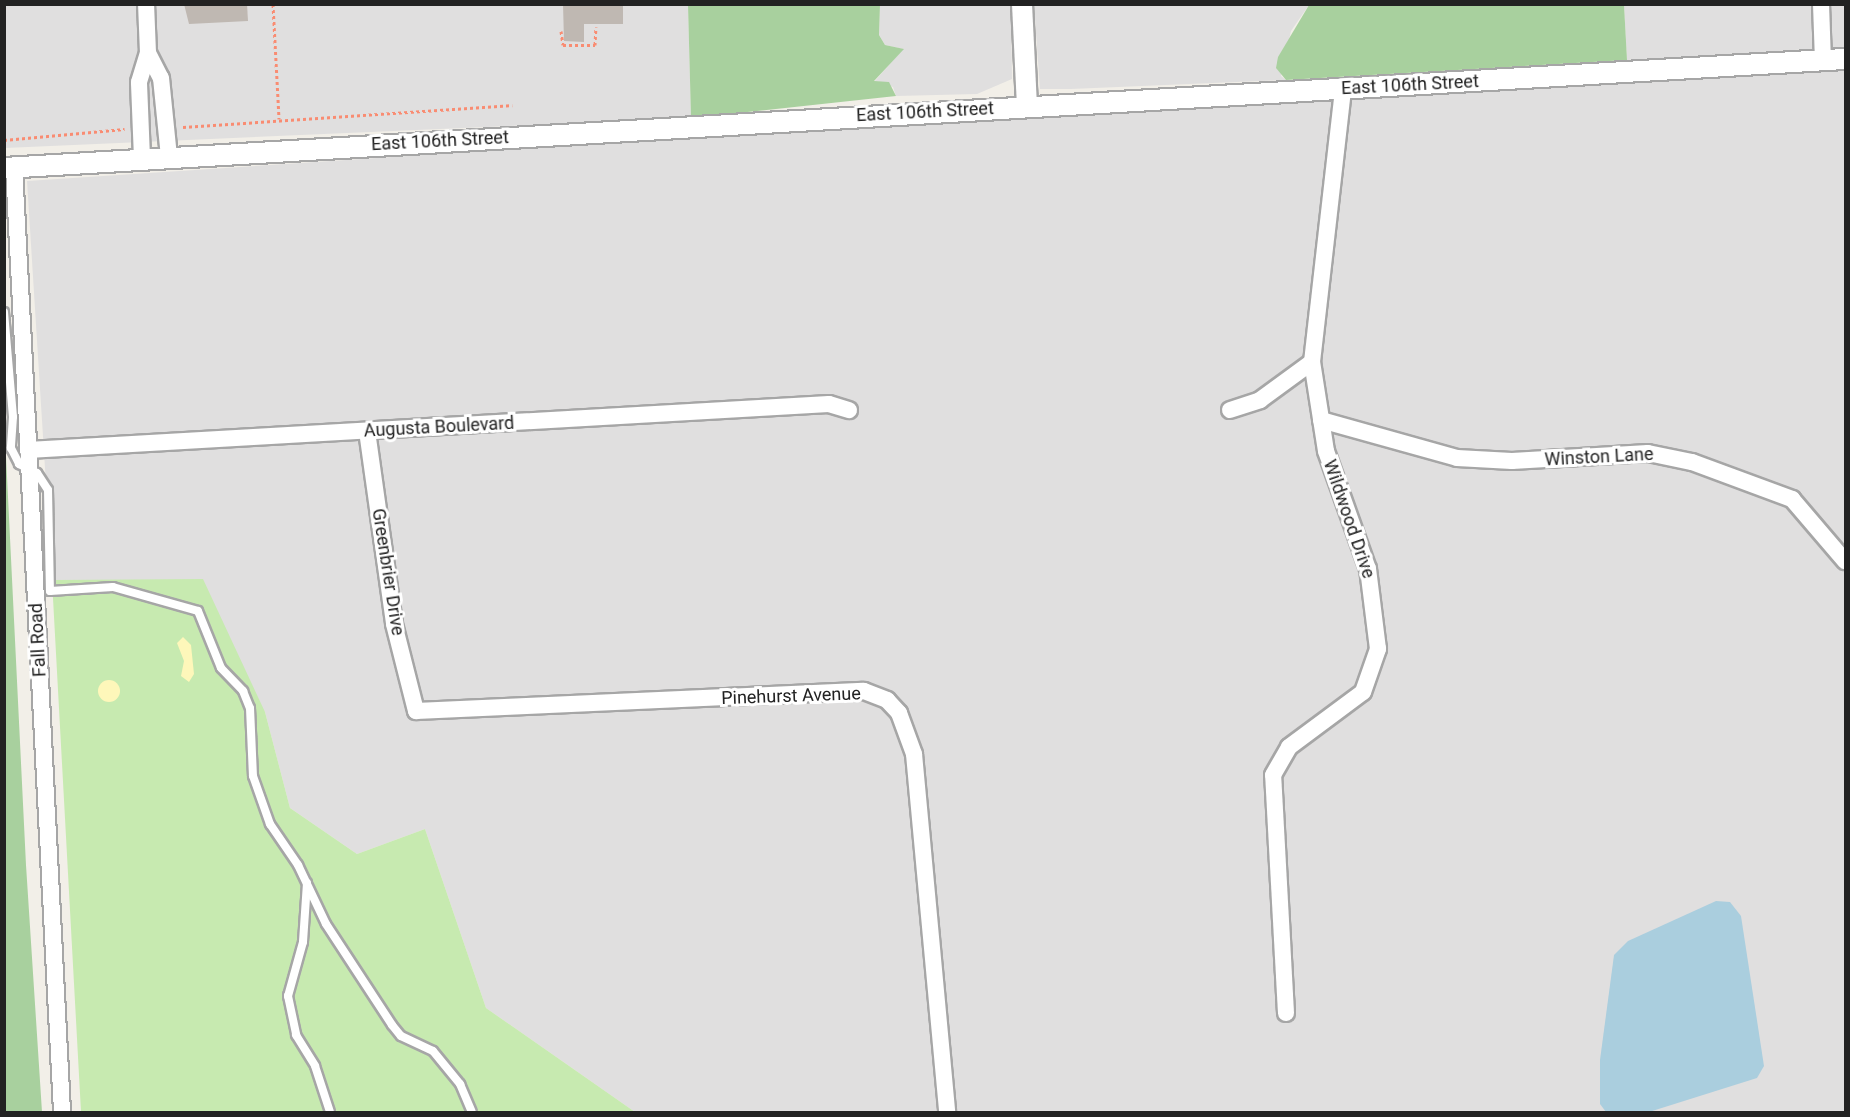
<!DOCTYPE html>
<html>
<head>
<meta charset="utf-8">
<style>
	body { margin:0 }
	#map { position:relative; width:1850px; height:1117px; overflow:hidden; background:#f2efe8; font-family:Roboto,sans-serif }
	div>[style] { position:absolute }
	.residential>* { inset:0; background:#e0dfdf }
	.grass>* { inset:0; background:#c7eab0 }
	.forest>* { inset:0; background:#a8d09e }
	.sand>* { inset:0; background:#fef7ba }
	.round { border-radius:50% }
	.water>* { inset:0; background:#aacede }
	.building>* { inset:0; background:#bfb8b2 }
	.path>* { height:3px; margin-top:-1.5px; transform-origin:0; background:repeating-linear-gradient(90deg,#f98c72 0 3px,transparent 0 6px) }
	.roads { filter:drop-shadow(2px 0 #a6a6a6) drop-shadow(-2px 0 #a6a6a6) drop-shadow(0 2px #a6a6a6) drop-shadow(0 -2px #a6a6a6) }
	.service>* { height:8px; margin:-4px; padding:0 4px; transform-origin:4px; border-radius:4px; background:#fff }
	.minor>* { height:16px; margin:-8px; padding:0 8px; transform-origin:8px; border-radius:8px; background:#fff }
	.tertiary>* { height:20px; margin:-10px; padding:0 10px; transform-origin:10px; border-radius:10px; background:#fff }
	span { translate:-50% -50%; white-space:nowrap; text-align:center; line-height:1.15; -webkit-text-stroke:6px #fff; paint-order:stroke }
	.street-label { font-size:18px; color:#222 }
	.frame { position:absolute; inset:0; border:6px solid #222; pointer-events:none }
</style>
</head>
<body>
<div id="map">
	<div class="residential">
		<i style="clip-path:polygon(5px 5px,688px 5px,691px 118px,5px 148px)"></i>
		<i style="clip-path:polygon(880px 5px,1011px 5px,1012px 79px,977px 94px,896px 96px,893px 87px,874px 82px,903px 49px,885px 45px,879px 35px)"></i>
		<i style="clip-path:polygon(1034px 5px,1309px 5px,1291px 31px,1281px 76px,1286px 80px,1071px 89px,1040px 89px)"></i>
		<i style="clip-path:polygon(1624px 5px,1845px 5px,1845px 47px,1627px 60px)"></i>
		<i style="clip-path:polygon(1845px 69px,1845px 1112px,635px 1112px,486px 1008px,425px 829px,357px 854px,290px 808px,265px 712px,52px 580px,27px 181px,1232px 102px)"></i>
	</div>
	<div class="grass">
		<i style="clip-path:polygon(203px 579px,265px 712px,290px 808px,357px 854px,425px 829px,486px 1008px,635px 1112px,81px 1112px,52px 580px)"></i>
	</div>
	<div class="forest">
		<i style="clip-path:polygon(688px 5px,880px 5px,879px 35px,885px 45px,904px 49px,874px 81px,889px 82px,896px 96px,691px 118px)"></i>
		<i style="clip-path:polygon(1309px 5px,1624px 5px,1627px 60px,1286px 80px,1276px 68px,1278px 57px)"></i>
		<i style="clip-path:polygon(4px 415px,26px 865px,42px 1112px,5px 1112px)"></i>
	</div>
	<div class="sand">
		<i style="clip-path:polygon(183px 637px,191px 645px,194px 674px,189px 682px,181px 676px,184px 661px,177px 643px)"></i>
		<i class="round" style="left:98px;top:680px;width:22px;height:22px"></i>
	</div>
	<div class="water">
		<i style="clip-path:polygon(1716px 901px,1730px 902px,1741px 916px,1764px 1066px,1757px 1078px,1649px 1112px,1606px 1112px,1600px 1104px,1600px 1060px,1614px 955px,1628px 941px)"></i>
	</div>
	<div class="building">
		<i style="clip-path:polygon(184px 4px,247px 4px,248px 21px,189px 24px)"></i>
		<i style="clip-path:polygon(563px 4px,623px 4px,623px 24px,584px 24px,584px 42px,564px 41px)"></i>
	</div>
	<div class="path">
		<i style="left:273px;top:4px;width:115px;rotate:87deg"></i>
		<i style="left:561px;top:31px;width:14px;rotate:82deg"></i>
		<i style="left:563px;top:45px;width:32px"></i>
		<i style="left:595px;top:45px;width:18px;rotate:-87deg"></i>
		<i style="left:183px;top:127px;width:330px;rotate:-3.8deg"></i>
		<i style="left:4px;top:140px;width:121px;rotate:-5.2deg"></i>
	</div>
	<div class="roads">
		<div class="service">
			<i style="left:4px;top:312px;width:105px;rotate:85.1deg"></i>
			<i style="left:13px;top:417px;width:31px;rotate:94deg"></i>
			<i style="left:11px;top:448px;width:18px;rotate:63deg"></i>
			<i style="left:19px;top:464px;width:20px;rotate:27deg"></i>
			<i style="left:37px;top:473px;width:20px;rotate:57deg"></i>
			<i style="left:48px;top:490px;width:101px;rotate:88.9deg"></i>
			<i style="left:50px;top:591px;width:63px;rotate:-3.6deg"></i>
			<i style="left:113px;top:587px;width:88px;rotate:15.8deg"></i>
			<i style="left:198px;top:611px;width:61px;rotate:68deg"></i>
			<i style="left:221px;top:668px;width:32px;rotate:46deg"></i>
			<i style="left:243px;top:691px;width:18px;rotate:68deg"></i>
			<i style="left:250px;top:708px;width:68px;rotate:87.5deg"></i>
			<i style="left:253px;top:776px;width:51px;rotate:70.5deg"></i>
			<i style="left:270px;top:824px;width:50px;rotate:55.7deg"></i>
			<i style="left:298px;top:865px;width:65px;rotate:64.6deg"></i>
			<i style="left:326px;top:924px;width:121px;rotate:56.8deg"></i>
			<i style="left:392px;top:1025px;width:14px;rotate:51deg"></i>
			<i style="left:401px;top:1036px;width:35px;rotate:25deg"></i>
			<i style="left:433px;top:1051px;width:43px;rotate:50.7deg"></i>
			<i style="left:460px;top:1084px;width:30px;rotate:67deg"></i>
			<i style="left:307px;top:883px;width:59px;rotate:93.9deg"></i>
			<i style="left:303px;top:942px;width:56px;rotate:105.5deg"></i>
			<i style="left:288px;top:996px;width:40px;rotate:78deg"></i>
			<i style="left:296px;top:1035px;width:36px;rotate:58deg"></i>
			<i style="left:315px;top:1066px;width:48px;rotate:71.9deg"></i>
		</div>
		<div class="minor">
			<i style="left:1821px;top:4px;width:56px;rotate:88deg"></i>
			<i style="left:148px;top:53px;width:28px;rotate:63deg"></i>
			<i style="left:161px;top:78px;width:79px;rotate:84.2deg"></i>
			<i style="left:142px;top:158px;width:76px;rotate:-92.3deg"></i>
			<i style="left:139px;top:82px;width:30px;rotate:-73deg"></i>
			<i style="left:148px;top:53px;width:49px;rotate:-92.3deg"></i>
			<i style="left:14px;top:167px;width:946px;rotate:87.09deg"></i>
			<i style="left:1230px;top:410px;width:32px;rotate:-18deg"></i>
			<i style="left:1260px;top:400px;width:64px;rotate:-36.2deg"></i>
			<i style="left:1321px;top:420px;width:141px;rotate:15.6deg"></i>
			<i style="left:1457px;top:458px;width:55px;rotate:3.1deg"></i>
			<i style="left:1512px;top:461px;width:136px;rotate:-3.4deg"></i>
			<i style="left:1648px;top:453px;width:45px;rotate:11.6deg"></i>
			<i style="left:1692px;top:462px;width:107px;rotate:20.3deg"></i>
			<i style="left:1792px;top:499px;width:82px;rotate:49.5deg"></i>
			<i style="left:367px;top:431px;width:195px;rotate:82deg"></i>
			<i style="left:394px;top:624px;width:90px;rotate:75.8deg"></i>
			<i style="left:416px;top:711px;width:448px;rotate:-2.6deg"></i>
			<i style="left:864px;top:691px;width:25px;rotate:21deg"></i>
			<i style="left:887px;top:700px;width:18px;rotate:47deg"></i>
			<i style="left:899px;top:713px;width:44px;rotate:69.9deg"></i>
			<i style="left:914px;top:754px;width:360px;rotate:84.7deg"></i>
			<i style="left:28px;top:450px;width:802px;rotate:-3.29deg"></i>
			<i style="left:829px;top:404px;width:21px;rotate:17deg"></i>
			<i style="left:1286px;top:1013px;width:238px;rotate:-93.1deg"></i>
			<i style="left:1273px;top:775px;width:32px;rotate:-60deg"></i>
			<i style="left:1289px;top:747px;width:92px;rotate:-36.6deg"></i>
			<i style="left:1363px;top:692px;width:46px;rotate:-70.8deg"></i>
			<i style="left:1378px;top:649px;width:81px;rotate:-97.1deg"></i>
			<i style="left:1368px;top:569px;width:125px;rotate:-109.6deg"></i>
			<i style="left:1326px;top:451px;width:90px;rotate:-98.9deg"></i>
			<i style="left:1312px;top:362px;width:274px;rotate:-83.5deg"></i>
		</div>
		<div class="tertiary">
			<i style="left:1022px;top:4px;width:102px;rotate:87.2deg"></i>
			<i style="left:4px;top:168px;width:1845px;rotate:-3.39deg"></i>
		</div>
	</div>
	<div class="street-label">
		<span style="left:1410px;top:85px;rotate:-3deg">East 106th Street</span>
		<span style="left:925px;top:112px;rotate:-3deg">East 106th Street</span>
		<span style="left:440px;top:141px;rotate:-3deg">East 106th Street</span>
		<span style="left:439px;top:427px;rotate:-3deg">Augusta Boulevard</span>
		<span style="left:1599px;top:457px;rotate:-3deg">Winston Lane</span>
		<span style="left:1349px;top:519px;rotate:71deg">Wildwood Drive</span>
		<span style="left:388px;top:572px;rotate:81deg">Greenbrier Drive</span>
		<span style="left:38px;top:640px;rotate:-93deg">Fall Road</span>
		<span style="left:791px;top:696px;rotate:-2deg">Pinehurst Avenue</span>
	</div>
	<div class="frame"></div>
</div>
</body>
</html>
